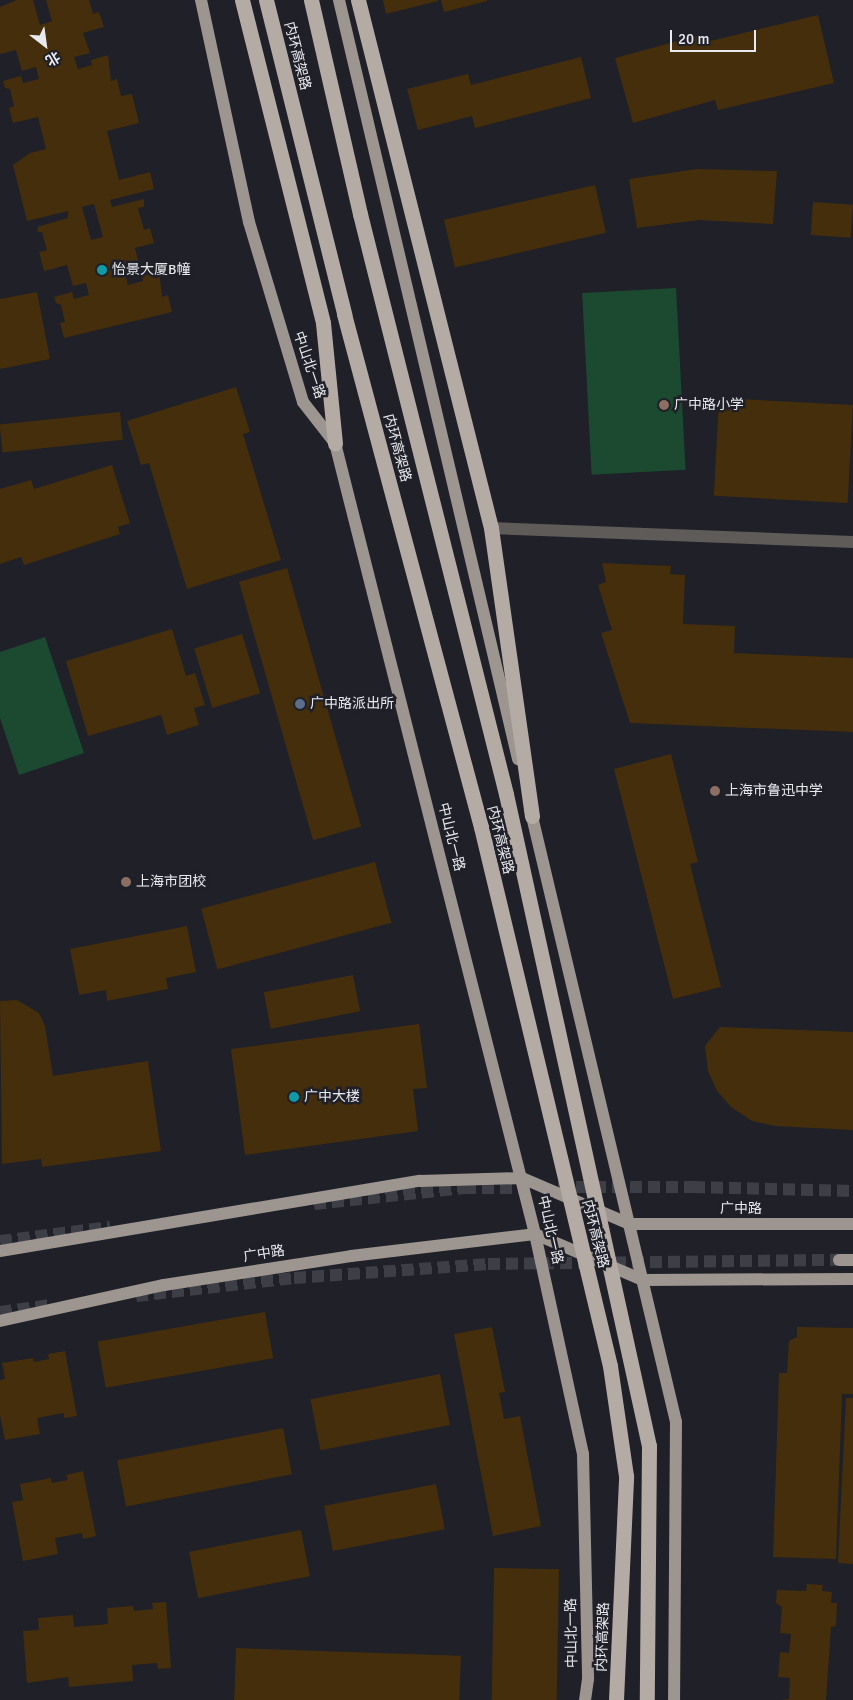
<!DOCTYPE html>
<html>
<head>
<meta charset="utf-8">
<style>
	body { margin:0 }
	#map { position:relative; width:853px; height:1700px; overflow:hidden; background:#1f2028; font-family:Signika,"Noto Sans SC",sans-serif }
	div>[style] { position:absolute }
	.green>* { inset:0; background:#1b4a30; transform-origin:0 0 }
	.building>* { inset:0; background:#452e0b; transform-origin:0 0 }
	.major-tunnel>* { height:12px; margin-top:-6px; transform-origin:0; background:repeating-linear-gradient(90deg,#3d3e46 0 12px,transparent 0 18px) }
	.minor>* { height:12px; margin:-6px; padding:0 6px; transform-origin:6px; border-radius:6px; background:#5f5b58 }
	.major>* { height:12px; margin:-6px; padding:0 6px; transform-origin:6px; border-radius:6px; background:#9d958f }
	.highway>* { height:15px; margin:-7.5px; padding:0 7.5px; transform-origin:7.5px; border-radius:7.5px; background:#b5aba5 }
	.highway-bridge>* { height:15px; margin:-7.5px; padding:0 7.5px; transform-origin:7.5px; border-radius:7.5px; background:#b5aba5 }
	.dots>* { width:14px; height:14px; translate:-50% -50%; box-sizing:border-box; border:2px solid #1f2028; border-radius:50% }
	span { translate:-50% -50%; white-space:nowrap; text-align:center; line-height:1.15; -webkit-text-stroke:5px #1f2028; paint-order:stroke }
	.street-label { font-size:14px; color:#e9eaef }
	.poi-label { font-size:14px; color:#e9eaef }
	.left { translate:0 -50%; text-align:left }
	.north { position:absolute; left:20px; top:20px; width:50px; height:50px; -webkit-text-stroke:4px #1f2028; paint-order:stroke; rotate:150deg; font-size:14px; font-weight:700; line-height:20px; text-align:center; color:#e9eaef }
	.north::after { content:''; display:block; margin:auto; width:18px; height:22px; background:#e9eaef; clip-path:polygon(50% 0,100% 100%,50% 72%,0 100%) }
	.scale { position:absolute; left:670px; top:30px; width:86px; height:22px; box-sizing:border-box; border:2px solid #e9eaef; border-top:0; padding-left:6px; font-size:15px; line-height:18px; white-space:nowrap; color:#e9eaef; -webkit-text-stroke:4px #1f2028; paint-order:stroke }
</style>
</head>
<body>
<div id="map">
	<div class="green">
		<i style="left:676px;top:288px;width:182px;height:94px;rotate:87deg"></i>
		<i style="clip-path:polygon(45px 637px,84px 753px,19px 775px,0 718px,0 652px)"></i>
	</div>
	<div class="building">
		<i style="clip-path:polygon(evenodd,17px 0,33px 0,40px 25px,52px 21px,46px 0,89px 0,93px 14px,99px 12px,104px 27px,83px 33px,90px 53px,74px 57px,78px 69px,92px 65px,91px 60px,108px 55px,111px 81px,117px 79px,121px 96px,132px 94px,139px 123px,107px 131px,119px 180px,150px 172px,154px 189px,110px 200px,112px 207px,144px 199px,144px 207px,138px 208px,144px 230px,150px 228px,154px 243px,135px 248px,140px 268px,125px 273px,128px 285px,143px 281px,142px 276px,159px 271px,162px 297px,168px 295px,172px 312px,64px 338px,60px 323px,65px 322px,61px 305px,56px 303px,54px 297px,72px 292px,74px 299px,89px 295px,86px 283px,73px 286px,67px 265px,44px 271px,39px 252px,47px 250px,42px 232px,38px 232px,37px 227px,68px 218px,68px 211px,27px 221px,13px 165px,30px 153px,46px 149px,38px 117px,13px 123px,9px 108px,14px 106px,10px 89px,5px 88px,3px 81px,21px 76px,23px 83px,39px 79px,36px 67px,22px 71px,16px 50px,0 54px,0 7px,17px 0,94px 204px,103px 237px,91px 240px,82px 207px,94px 204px)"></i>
		<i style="clip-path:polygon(383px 0,438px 0,438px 1px,386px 14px)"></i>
		<i style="clip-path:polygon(441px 0,487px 0,487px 1px,444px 12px)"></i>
		<i style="clip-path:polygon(818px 15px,834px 83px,718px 110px,715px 100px,633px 123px,615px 58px,700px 35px,702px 43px)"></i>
		<i style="clip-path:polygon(581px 57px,591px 98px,475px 128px,472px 116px,418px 130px,407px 89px,468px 74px,471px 85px)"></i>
		<i style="clip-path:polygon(697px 169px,777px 171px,773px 224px,699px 220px,637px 228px,629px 179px)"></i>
		<i style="left:595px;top:185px;width:49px;height:155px;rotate:77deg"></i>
		<i style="left:813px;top:202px;width:40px;height:33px;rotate:4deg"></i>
		<i style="clip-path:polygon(37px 292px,50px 359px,0 369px,0 299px)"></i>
		<i style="clip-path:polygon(236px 387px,250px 432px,243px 434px,281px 560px,187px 589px,149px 463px,141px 465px,127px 421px)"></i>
		<i style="left:719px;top:398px;width:134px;height:98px;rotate:3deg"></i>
		<i style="left:120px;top:412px;width:28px;height:121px;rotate:84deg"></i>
		<i style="clip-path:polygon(112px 465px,130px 523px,118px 527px,120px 534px,24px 565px,21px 557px,0 564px,0 489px,31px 480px,34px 489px)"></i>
		<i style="clip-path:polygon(602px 563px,671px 566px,670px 574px,685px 575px,683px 624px,735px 626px,734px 653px,853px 658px,853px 732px,630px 723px,601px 633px,612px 630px,598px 585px,606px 582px)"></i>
		<i style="left:287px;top:568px;width:269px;height:50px;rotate:74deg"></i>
		<i style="clip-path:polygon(172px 629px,186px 676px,195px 673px,205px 705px,194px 708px,199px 725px,167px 735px,161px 715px,88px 736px,66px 661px)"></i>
		<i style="left:242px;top:634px;width:62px;height:50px;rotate:73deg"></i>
		<i style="clip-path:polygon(671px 754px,698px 862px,690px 864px,721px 987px,673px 999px,614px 769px)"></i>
		<i style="left:375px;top:862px;width:63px;height:180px;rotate:75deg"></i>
		<i style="clip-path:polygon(187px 926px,196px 972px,166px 978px,168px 989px,107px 1001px,106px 990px,79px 995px,70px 949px)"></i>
		<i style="left:353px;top:975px;width:37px;height:91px;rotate:79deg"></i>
		<i style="clip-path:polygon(17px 1000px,39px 1013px,45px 1026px,53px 1076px,148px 1061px,161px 1151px,42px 1167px,41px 1159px,2px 1164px,0 1001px)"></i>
		<i style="clip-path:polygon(419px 1024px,427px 1088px,413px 1089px,418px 1131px,245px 1155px,231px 1049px)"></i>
		<i style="clip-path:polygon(720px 1027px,853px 1032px,853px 1130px,775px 1126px,752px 1121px,731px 1107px,717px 1091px,708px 1071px,705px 1046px)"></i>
		<i style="left:265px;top:1312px;width:47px;height:170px;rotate:80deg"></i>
		<i style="clip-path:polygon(492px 1327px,505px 1392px,499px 1393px,504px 1419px,520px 1416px,541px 1526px,493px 1536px,454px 1334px)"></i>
		<i style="clip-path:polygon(797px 1327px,853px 1328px,853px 1394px,842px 1394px,836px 1559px,773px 1557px,779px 1373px,787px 1373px,789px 1341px,797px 1337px)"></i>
		<i style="clip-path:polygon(65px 1351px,77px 1416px,64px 1418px,64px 1413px,37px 1418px,40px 1434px,5px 1440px,0 1415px,0 1380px,5px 1379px,2px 1363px,33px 1358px,34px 1362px,49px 1359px,48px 1354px)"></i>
		<i style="left:440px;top:1374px;width:52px;height:132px;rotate:79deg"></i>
		<i style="clip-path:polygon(846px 1398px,853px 1398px,853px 1564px,838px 1563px)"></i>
		<i style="left:283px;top:1428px;width:47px;height:169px;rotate:79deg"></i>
		<i style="clip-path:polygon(83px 1471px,96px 1536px,83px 1539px,82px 1533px,55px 1538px,58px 1554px,23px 1561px,12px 1502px,23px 1500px,20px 1484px,51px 1478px,52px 1483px,68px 1480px,66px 1475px)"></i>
		<i style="left:436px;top:1484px;width:46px;height:114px;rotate:79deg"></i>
		<i style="left:301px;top:1530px;width:47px;height:114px;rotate:79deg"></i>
		<i style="left:494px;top:1568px;width:65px;height:132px;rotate:1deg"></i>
		<i style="clip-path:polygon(807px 1584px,823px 1585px,822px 1591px,832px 1592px,831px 1603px,837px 1603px,836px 1626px,831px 1627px,826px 1700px,780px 1700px,789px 1699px,790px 1678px,778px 1677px,780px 1652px,789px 1653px,791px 1634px,780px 1633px,782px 1607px,776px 1603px,777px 1590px,806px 1591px)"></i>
		<i style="clip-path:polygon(166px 1602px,171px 1668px,158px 1669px,157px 1663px,132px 1665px,133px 1681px,69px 1687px,68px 1677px,27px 1683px,23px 1631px,39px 1630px,38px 1618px,73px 1615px,74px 1627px,108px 1624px,107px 1608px,133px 1606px,134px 1611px,153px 1609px,152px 1603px)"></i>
		<i style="left:236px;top:1648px;width:225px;height:52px;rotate:2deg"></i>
	</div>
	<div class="major-tunnel">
		<i style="left:558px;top:1187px;width:135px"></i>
		<i style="left:693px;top:1187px;width:160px;rotate:1.4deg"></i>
		<i style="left:314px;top:1204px;width:151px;rotate:-6.1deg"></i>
		<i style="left:464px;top:1188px;width:69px"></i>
		<i style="left:0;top:1241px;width:111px;rotate:-7.3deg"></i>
		<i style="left:136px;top:1296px;width:159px;rotate:-6.5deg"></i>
		<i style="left:294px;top:1278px;width:195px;rotate:-4.1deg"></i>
		<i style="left:488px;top:1264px;width:351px;rotate:-0.7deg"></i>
		<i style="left:0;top:1312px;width:49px;rotate:-8.1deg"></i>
	</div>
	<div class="minor">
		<i style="left:491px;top:528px;width:362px;rotate:2.2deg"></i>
	</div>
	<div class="major">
		<i style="left:201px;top:0;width:227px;rotate:77.8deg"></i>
		<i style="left:249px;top:222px;width:188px;rotate:73.3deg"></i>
		<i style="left:303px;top:402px;width:52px;rotate:52deg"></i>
		<i style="left:335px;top:443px;width:816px;rotate:75.81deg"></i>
		<i style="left:535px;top:1234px;width:225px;rotate:77.7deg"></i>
		<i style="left:583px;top:1454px;width:225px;rotate:88.7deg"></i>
		<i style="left:588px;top:1679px;width:21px;rotate:98deg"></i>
		<i style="left:339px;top:0;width:780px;rotate:76.73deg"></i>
		<i style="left:530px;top:808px;width:631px;rotate:76.62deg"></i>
		<i style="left:676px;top:1422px;width:278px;rotate:90.4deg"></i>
		<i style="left:0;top:1251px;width:426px;rotate:-9.5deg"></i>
		<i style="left:420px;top:1181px;width:102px;rotate:-1.7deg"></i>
		<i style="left:522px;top:1178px;width:117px;rotate:23.1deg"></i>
		<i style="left:630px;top:1224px;width:223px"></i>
		<i style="left:839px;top:1260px;width:14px"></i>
		<i style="left:0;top:1321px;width:168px;rotate:-12.4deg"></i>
		<i style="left:164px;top:1285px;width:189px;rotate:-8.8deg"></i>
		<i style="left:351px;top:1256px;width:185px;rotate:-6.8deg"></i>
		<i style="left:535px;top:1234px;width:117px;rotate:23.1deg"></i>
		<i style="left:643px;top:1280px;width:210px;rotate:-0.3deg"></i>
	</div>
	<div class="highway">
		<i style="left:242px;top:0;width:333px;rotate:75.9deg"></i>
		<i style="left:323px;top:323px;width:121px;rotate:84.3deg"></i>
		<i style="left:358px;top:0;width:544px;rotate:75.86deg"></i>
		<i style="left:491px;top:528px;width:291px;rotate:81.9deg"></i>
		<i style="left:616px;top:1700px;width:224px;rotate:-87.4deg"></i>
	</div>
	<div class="highway-bridge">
		<i style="left:266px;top:0;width:324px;rotate:76deg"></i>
		<i style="left:344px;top:314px;width:531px;rotate:75.05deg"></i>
		<i style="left:481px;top:827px;width:554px;rotate:76.54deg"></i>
		<i style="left:610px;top:1366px;width:111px;rotate:81.7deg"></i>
		<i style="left:311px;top:0;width:220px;rotate:77.1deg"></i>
		<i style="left:360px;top:214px;width:598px;rotate:75.87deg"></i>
		<i style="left:506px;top:794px;width:667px;rotate:77.63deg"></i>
		<i style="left:649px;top:1446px;width:254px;rotate:90.5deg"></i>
	</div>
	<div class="dots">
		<i style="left:102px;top:270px;background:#0f9aa8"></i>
		<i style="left:664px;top:405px;background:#8d6e63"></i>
		<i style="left:300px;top:704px;background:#5c6f8a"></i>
		<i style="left:715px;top:791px;background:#8d6e63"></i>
		<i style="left:126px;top:882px;background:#8d6e63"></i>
		<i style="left:294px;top:1097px;background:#0f9aa8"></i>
	</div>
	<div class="street-label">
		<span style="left:297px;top:56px;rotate:76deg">内环高架路</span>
		<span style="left:309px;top:365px;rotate:71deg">中山北一路</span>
		<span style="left:397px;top:448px;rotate:75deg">内环高架路</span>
		<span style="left:451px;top:837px;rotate:76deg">中山北一路</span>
		<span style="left:500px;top:840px;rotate:76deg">内环高架路</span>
		<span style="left:741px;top:1209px">广中路</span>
		<span style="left:550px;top:1230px;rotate:77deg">中山北一路</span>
		<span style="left:595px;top:1234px;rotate:76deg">内环高架路</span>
		<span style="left:264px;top:1254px;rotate:-9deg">广中路</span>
		<span style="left:572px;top:1633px;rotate:-91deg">中山北一路</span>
		<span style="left:603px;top:1637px;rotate:-88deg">内环高架路</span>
	</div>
	<div class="poi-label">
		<span class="left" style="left:112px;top:270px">怡景大厦B幢</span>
		<span class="left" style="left:674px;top:405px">广中路小学</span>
		<span class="left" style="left:310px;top:704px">广中路派出所</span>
		<span class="left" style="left:725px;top:791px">上海市鲁迅中学</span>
		<span class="left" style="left:136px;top:882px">上海市团校</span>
		<span class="left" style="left:304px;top:1097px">广中大楼</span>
	</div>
	<div class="north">北</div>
	<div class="scale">20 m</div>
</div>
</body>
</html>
